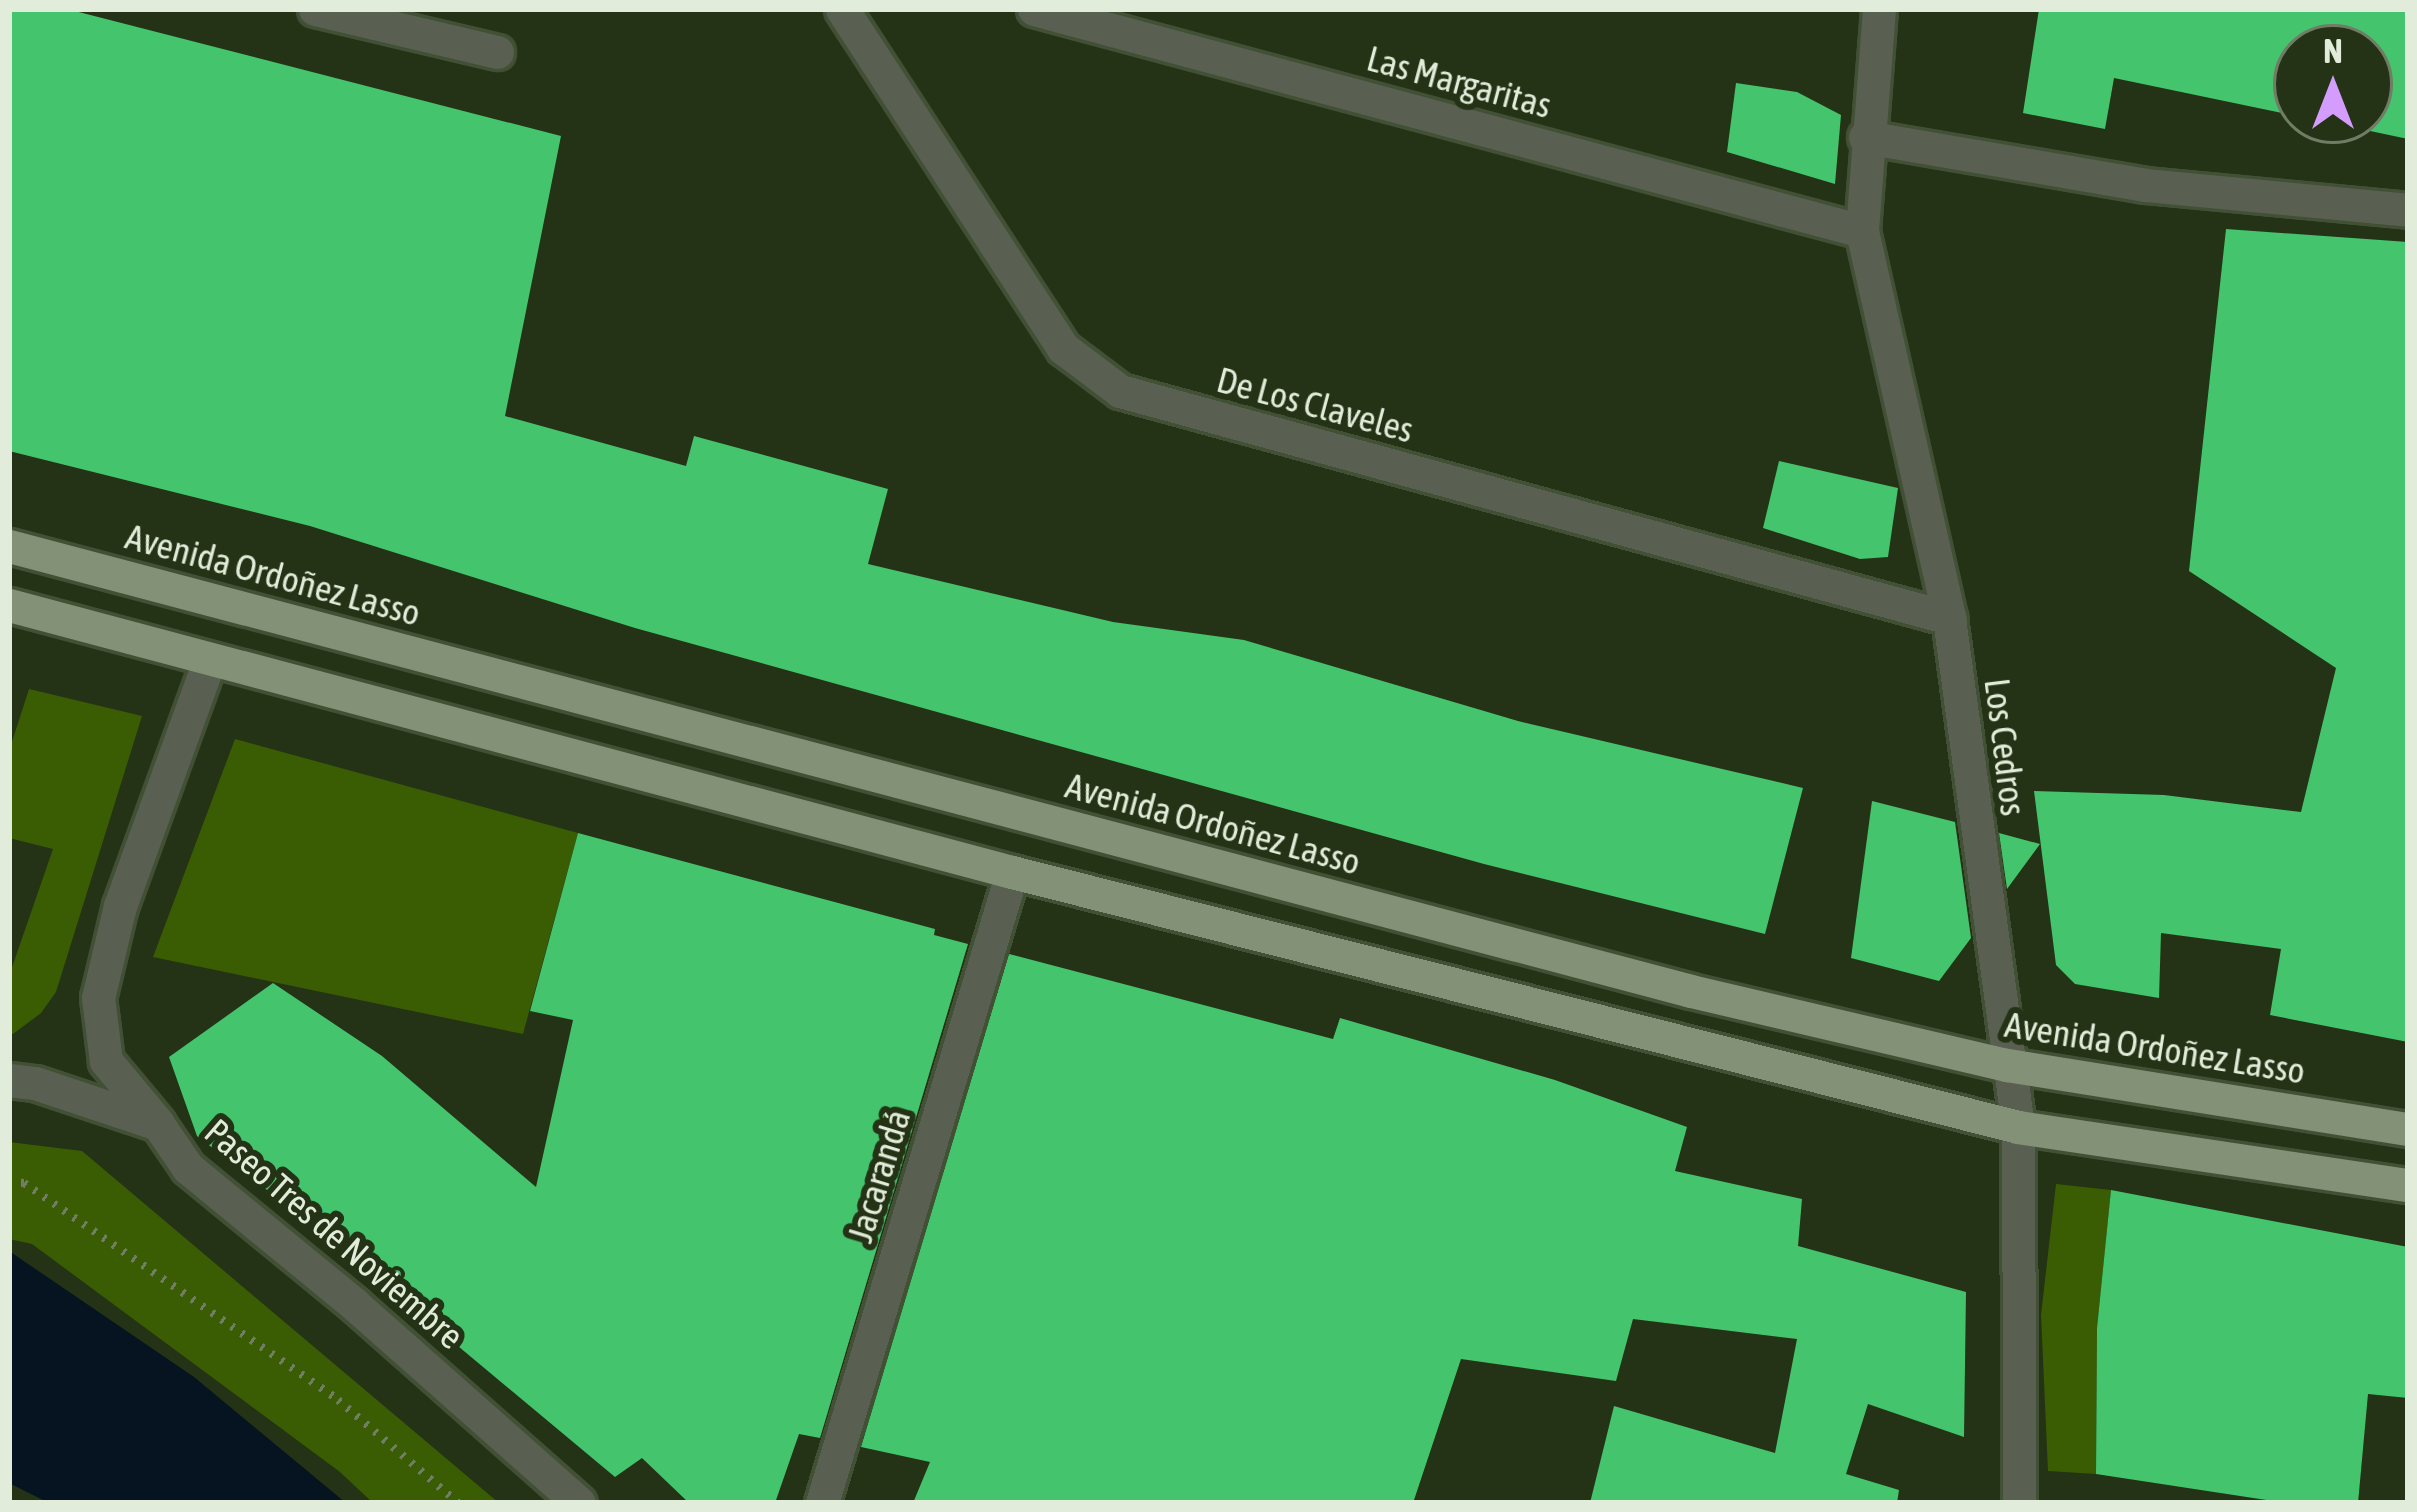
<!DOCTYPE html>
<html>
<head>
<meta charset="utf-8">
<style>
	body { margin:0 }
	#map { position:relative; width:2417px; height:1512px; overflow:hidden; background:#243215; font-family:"Asap Condensed",sans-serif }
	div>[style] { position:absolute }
	.green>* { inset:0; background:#3a5d03 }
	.water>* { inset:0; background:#061320 }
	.building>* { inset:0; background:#44c46d }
	.path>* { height:8px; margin-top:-4px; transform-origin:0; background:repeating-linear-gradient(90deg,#717d65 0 3px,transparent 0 12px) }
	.roads { filter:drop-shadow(3px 0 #425035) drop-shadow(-3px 0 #425035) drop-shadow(0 3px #425035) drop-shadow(0 -3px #425035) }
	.minor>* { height:33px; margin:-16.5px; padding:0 16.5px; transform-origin:16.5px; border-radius:16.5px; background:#596052 }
	.primary>* { height:33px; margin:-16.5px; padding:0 16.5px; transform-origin:16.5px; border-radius:16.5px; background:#839276 }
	span { translate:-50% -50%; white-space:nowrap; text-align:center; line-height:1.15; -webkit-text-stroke:12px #243215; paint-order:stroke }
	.street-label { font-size:36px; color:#e2ecda }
	.frame { position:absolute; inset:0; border:12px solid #e2ecda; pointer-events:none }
	.north { position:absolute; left:2273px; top:24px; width:120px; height:120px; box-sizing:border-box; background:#243215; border:3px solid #707c64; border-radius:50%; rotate:0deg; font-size:33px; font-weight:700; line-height:48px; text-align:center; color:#e2ecda }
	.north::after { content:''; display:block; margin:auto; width:42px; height:54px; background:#d49cfc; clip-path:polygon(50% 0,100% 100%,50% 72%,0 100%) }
</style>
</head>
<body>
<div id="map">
	<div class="green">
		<i style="clip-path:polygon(29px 689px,142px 716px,56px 992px,41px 1013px,13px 1034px,9px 1034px,9px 976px,53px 849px,9px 838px,9px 751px)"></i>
		<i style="clip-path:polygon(235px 739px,578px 833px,523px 1034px,153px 957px)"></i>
		<i style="clip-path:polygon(9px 1142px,82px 1151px,499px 1503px,373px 1503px,340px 1472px,32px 1244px,9px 1239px)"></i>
		<i style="clip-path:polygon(2056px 1184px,2111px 1190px,2097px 1328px,2096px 1474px,2048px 1471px,2041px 1315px)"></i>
	</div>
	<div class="water">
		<i style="clip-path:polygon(9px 1251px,194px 1377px,346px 1503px,49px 1503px,9px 1483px)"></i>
	</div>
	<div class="building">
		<i style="clip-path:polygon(9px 9px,67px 9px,561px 136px,505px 416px,686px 466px,694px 436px,888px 489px,868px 564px,1113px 622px,1244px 640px,1518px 721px,1803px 788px,1765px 934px,1484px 864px,635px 628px,310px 526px,9px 451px)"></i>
		<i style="clip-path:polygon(2039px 9px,2408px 9px,2408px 139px,2318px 120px,2369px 120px,2369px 48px,2297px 48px,2297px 116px,2114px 78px,2105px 129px,2023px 113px)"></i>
		<i style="clip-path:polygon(1736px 83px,1797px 92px,1841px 115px,1835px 184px,1727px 152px)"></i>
		<i style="clip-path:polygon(2226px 229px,2408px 242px,2408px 1042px,2270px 1015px,2281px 949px,2161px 933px,2159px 998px,2075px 984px,2056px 965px,2034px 791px,2164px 795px,2301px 812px,2336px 668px,2189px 571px)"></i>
		<i style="clip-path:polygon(1779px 461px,1898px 488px,1888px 557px,1860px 559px,1763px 528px)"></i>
		<i style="clip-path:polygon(1872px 801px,1955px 822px,1971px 938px,1939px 981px,1851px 958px)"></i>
		<i style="clip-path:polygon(578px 833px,935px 929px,934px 935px,968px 944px,820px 1438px,799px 1434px,775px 1503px,689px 1503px,642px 1458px,615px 1477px,319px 1230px,197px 1136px,169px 1057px,273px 983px,382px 1056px,536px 1187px,573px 1020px,530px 1011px)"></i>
		<i style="clip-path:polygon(1999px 833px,2040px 844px,2007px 889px)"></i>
		<i style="clip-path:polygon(1009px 954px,1333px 1039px,1340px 1018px,1555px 1080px,1687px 1127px,1675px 1171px,1802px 1199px,1798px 1246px,1966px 1292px,1964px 1437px,1868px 1404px,1846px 1474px,1899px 1490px,1897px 1503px,1590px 1503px,1614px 1406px,1775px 1453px,1797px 1339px,1633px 1319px,1616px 1381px,1461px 1359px,1413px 1503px,913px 1503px,930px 1462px,861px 1447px)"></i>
		<i style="clip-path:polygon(2111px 1190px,2408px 1247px,2408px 1398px,2368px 1394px,2358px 1503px,2286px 1503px,2096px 1474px,2097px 1328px)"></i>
	</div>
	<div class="path">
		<i style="left:9px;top:1182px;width:15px;rotate:4deg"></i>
		<i style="left:24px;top:1183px;width:382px;rotate:34.6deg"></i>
		<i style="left:338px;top:1400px;width:158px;rotate:40.6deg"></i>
	</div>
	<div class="roads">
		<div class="minor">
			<i style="left:315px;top:9px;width:187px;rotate:13.3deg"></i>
			<i style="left:842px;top:9px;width:405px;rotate:56.9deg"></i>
			<i style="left:1063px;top:348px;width:71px;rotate:37deg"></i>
			<i style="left:1120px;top:391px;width:860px;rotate:15.31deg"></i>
			<i style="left:1034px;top:9px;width:857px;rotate:15.01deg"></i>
			<i style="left:1879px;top:9px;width:223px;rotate:94.4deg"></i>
			<i style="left:1862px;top:231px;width:397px;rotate:77.3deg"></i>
			<i style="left:1949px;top:618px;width:514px;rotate:82.28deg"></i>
			<i style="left:2018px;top:1127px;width:376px;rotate:89.8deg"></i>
			<i style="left:1865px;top:137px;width:284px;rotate:9.7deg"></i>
			<i style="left:2145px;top:185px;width:264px;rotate:5.4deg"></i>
			<i style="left:9px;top:1080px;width:26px;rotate:7deg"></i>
			<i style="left:35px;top:1083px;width:130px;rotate:18.4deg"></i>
			<i style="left:158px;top:1124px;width:53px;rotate:55.7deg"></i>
			<i style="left:188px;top:1168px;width:215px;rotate:39.3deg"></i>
			<i style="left:354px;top:1304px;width:300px;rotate:41.5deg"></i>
			<i style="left:157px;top:1122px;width:80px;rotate:-129.9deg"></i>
			<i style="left:106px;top:1061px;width:64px;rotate:-97.2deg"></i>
			<i style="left:98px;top:998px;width:95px;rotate:-76.6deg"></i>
			<i style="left:120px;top:906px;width:260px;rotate:-70deg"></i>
			<i style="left:822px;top:1503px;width:659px;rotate:-73.24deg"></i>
		</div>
		<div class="primary">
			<i style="left:9px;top:546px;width:1740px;rotate:14.82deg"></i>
			<i style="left:1691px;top:991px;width:325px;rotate:13.2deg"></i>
			<i style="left:2007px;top:1065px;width:406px;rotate:9.1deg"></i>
			<i style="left:9px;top:605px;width:1038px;rotate:14.91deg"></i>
			<i style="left:1012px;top:872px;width:1038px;rotate:14.22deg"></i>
			<i style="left:2018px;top:1127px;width:394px;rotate:8.5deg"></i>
		</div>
	</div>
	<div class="street-label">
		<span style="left:1459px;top:82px;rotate:15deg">Las Margaritas</span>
		<span style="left:1315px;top:405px;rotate:15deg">De Los Claveles</span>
		<span style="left:273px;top:575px;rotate:15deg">Avenida Ordoñez Lasso</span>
		<span style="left:2005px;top:747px;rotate:83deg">Los Cedros</span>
		<span style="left:1213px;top:824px;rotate:15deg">Avenida Ordoñez Lasso</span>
		<span style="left:2155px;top:1048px;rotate:9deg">Avenida Ordoñez Lasso</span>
		<span style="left:879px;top:1176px;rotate:-73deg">Jacarandá</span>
		<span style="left:334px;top:1234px;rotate:41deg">Paseo Tres de Noviembre</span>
	</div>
	<div class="frame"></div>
	<div class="north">N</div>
</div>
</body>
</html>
